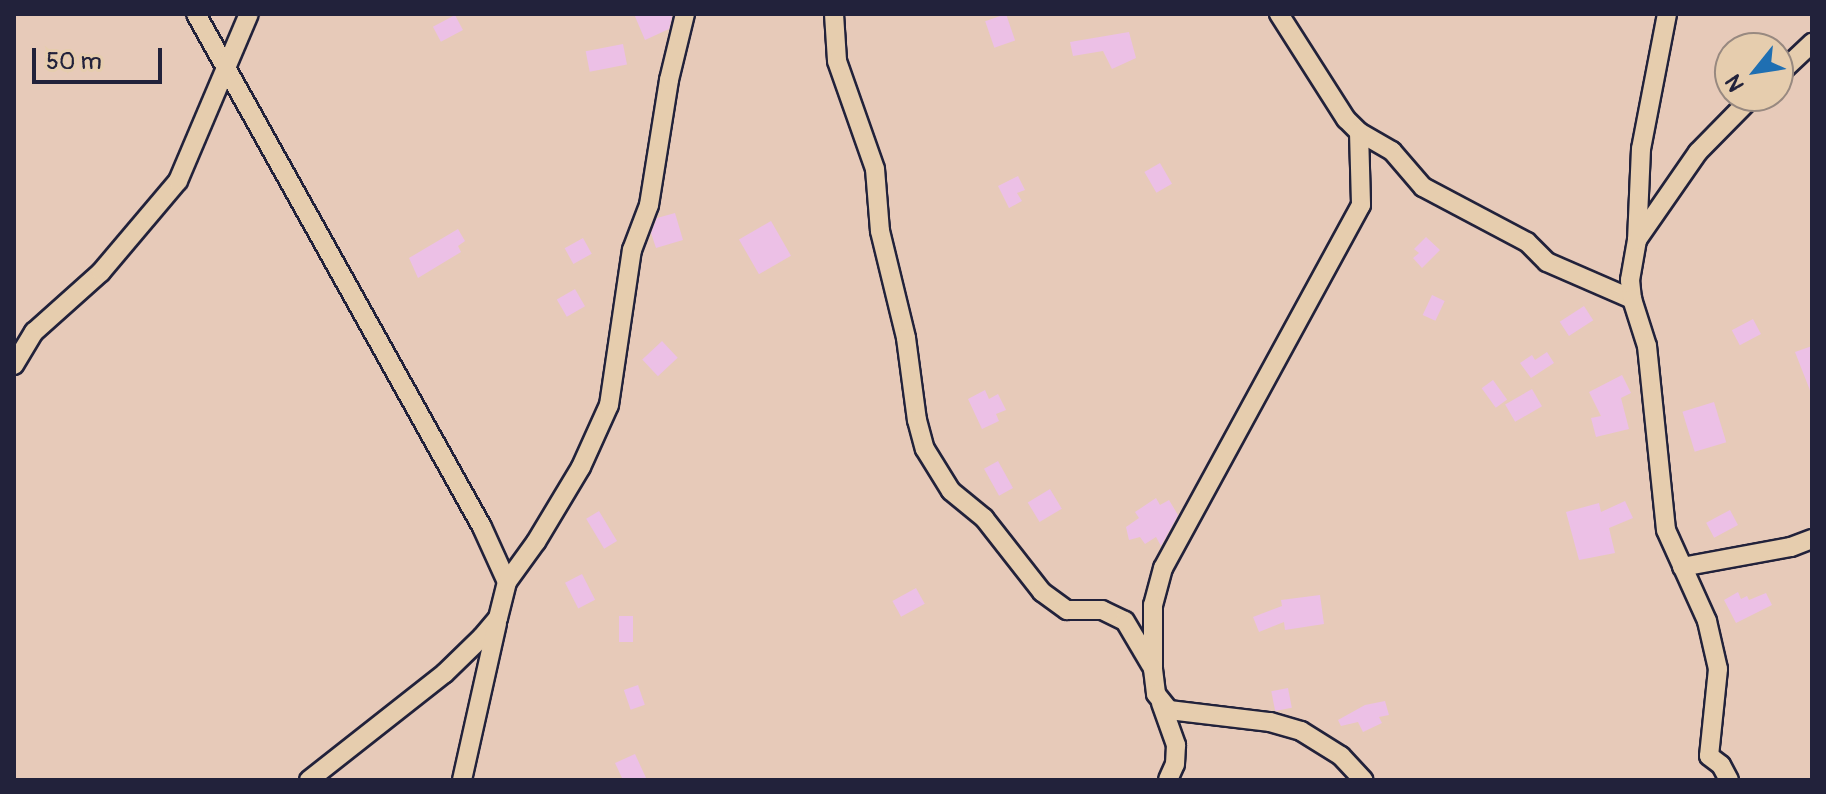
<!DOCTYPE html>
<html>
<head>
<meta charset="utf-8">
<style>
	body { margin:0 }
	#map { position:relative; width:1826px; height:794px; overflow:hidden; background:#e7cab9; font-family:Pangolin,sans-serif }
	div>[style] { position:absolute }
	.building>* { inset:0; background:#ecc0e6; transform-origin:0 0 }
	.roads { filter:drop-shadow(2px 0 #22223b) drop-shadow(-2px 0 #22223b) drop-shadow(0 2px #22223b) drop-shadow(0 -2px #22223b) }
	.minor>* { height:18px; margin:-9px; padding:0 9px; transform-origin:9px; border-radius:9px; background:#e6cdae }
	span { translate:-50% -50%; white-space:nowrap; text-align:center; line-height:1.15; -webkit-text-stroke:8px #e6cdae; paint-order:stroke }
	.frame { position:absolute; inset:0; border:16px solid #22223b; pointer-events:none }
	.north { position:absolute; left:1714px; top:32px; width:80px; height:80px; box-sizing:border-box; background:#e6cdae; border:2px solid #988980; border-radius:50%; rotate:240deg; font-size:22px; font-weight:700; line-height:32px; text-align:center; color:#22223b }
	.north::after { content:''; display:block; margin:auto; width:28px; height:36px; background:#1f6fb2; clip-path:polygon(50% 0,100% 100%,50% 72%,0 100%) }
	.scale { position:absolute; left:32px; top:48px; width:130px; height:36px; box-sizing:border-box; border:4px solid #22223b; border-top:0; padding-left:10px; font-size:24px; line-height:28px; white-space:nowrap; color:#22223b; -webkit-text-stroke:6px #e6cdae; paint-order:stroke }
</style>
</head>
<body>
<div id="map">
	<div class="building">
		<i style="clip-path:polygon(634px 14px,671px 14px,672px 16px,669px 29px,645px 40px)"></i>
		<i style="left:1006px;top:14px;width:28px;height:22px;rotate:71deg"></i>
		<i style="left:455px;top:15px;width:17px;height:25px;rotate:62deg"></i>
		<i style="clip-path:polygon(1129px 32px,1136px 58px,1112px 69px,1103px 51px,1073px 56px,1070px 42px)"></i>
		<i style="left:623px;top:44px;width:21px;height:38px;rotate:79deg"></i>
		<i style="left:1160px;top:163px;width:24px;height:18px;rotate:60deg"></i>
		<i style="clip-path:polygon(1018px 176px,1025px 190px,1017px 193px,1022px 201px,1009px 208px,998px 186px)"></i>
		<i style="clip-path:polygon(675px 213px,683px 240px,656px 248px,651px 233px,657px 218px)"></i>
		<i style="left:771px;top:221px;width:40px;height:37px;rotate:60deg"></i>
		<i style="clip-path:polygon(458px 229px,465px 241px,458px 246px,461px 252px,418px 278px,409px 258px)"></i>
		<i style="clip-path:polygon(1426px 237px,1440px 250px,1422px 268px,1413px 258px,1419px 253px,1414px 249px)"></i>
		<i style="left:583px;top:238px;width:18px;height:21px;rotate:61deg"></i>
		<i style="left:575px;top:289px;width:20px;height:21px;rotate:60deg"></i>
		<i style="left:1432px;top:295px;width:14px;height:22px;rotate:25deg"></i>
		<i style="left:1584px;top:306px;width:17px;height:29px;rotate:57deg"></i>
		<i style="left:1753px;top:319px;width:17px;height:24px;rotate:62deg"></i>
		<i style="left:662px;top:341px;width:23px;height:27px;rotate:47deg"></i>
		<i style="clip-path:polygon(1812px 346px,1812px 393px,1811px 393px,1795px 352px)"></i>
		<i style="clip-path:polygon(1547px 352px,1554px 363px,1531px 378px,1520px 363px,1532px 355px,1535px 360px)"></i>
		<i style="clip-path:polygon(1622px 375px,1631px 393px,1621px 398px,1629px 429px,1596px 437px,1591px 418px,1601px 416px,1589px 392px)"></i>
		<i style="left:1493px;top:380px;width:24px;height:14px;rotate:54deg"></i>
		<i style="left:1532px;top:389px;width:20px;height:31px;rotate:60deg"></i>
		<i style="clip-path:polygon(985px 390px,989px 399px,998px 394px,1006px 410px,996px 414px,999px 421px,982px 429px,968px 399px)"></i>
		<i style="left:1714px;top:402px;width:42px;height:33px;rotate:73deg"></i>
		<i style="left:998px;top:461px;width:31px;height:16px;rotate:61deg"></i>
		<i style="left:1050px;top:489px;width:23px;height:26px;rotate:59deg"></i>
		<i style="clip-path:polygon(1156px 498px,1160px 505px,1169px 500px,1178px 515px,1161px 546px,1156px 537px,1145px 544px,1140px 537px,1129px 540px,1126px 527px,1139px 518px,1135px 512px)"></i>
		<i style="clip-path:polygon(1625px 501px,1633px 518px,1609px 528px,1615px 553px,1579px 560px,1566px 512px,1599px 503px,1601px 512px)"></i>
		<i style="left:1730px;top:510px;width:17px;height:27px;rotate:62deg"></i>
		<i style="left:599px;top:511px;width:35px;height:15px;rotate:59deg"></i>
		<i style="left:582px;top:574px;width:29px;height:19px;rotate:63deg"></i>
		<i style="left:916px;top:588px;width:18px;height:27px;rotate:61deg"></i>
		<i style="clip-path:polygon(1738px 592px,1741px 599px,1747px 596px,1749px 600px,1766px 593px,1772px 605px,1736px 623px,1724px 600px)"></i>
		<i style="clip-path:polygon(1320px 595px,1324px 624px,1285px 630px,1284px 622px,1259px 632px,1253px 617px,1282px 606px,1281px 600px)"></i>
		<i style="left:619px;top:616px;width:14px;height:26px"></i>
		<i style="left:638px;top:685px;width:21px;height:15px;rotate:71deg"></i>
		<i style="left:1288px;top:688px;width:20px;height:17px;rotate:79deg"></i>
		<i style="clip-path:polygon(1385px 701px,1389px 715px,1379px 717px,1382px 723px,1363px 732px,1358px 722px,1341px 726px,1338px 720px,1365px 705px)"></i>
		<i style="clip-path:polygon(635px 754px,647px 780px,623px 780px,615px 763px)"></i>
	</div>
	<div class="roads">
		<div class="minor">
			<i style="left:196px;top:14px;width:587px;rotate:60.86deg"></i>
			<i style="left:482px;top:527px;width:60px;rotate:65.6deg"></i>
			<i style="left:507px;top:582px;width:37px;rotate:104deg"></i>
			<i style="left:498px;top:618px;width:25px;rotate:130deg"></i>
			<i style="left:482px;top:637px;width:52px;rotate:135.8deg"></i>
			<i style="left:445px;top:673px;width:173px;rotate:141.8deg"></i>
			<i style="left:834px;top:14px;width:47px;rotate:86.3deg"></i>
			<i style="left:837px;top:61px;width:114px;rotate:70.6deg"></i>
			<i style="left:875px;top:169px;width:62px;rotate:85.4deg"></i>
			<i style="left:880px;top:231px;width:110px;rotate:76.3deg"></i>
			<i style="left:906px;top:338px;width:83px;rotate:82.4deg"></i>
			<i style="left:917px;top:420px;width:30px;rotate:75deg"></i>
			<i style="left:925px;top:449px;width:49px;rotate:58.2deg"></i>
			<i style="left:951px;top:491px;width:43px;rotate:39.3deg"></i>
			<i style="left:984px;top:518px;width:94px;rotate:51.9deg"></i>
			<i style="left:1042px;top:592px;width:31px;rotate:36deg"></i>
			<i style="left:1067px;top:610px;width:35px"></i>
			<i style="left:1102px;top:610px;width:25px;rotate:26deg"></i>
			<i style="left:1125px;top:621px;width:51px;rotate:59.4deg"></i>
			<i style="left:1279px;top:14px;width:125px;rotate:57.5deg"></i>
			<i style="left:1346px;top:119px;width:18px;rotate:45deg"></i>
			<i style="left:1359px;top:132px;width:38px;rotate:30deg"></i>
			<i style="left:1392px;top:151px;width:48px;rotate:49.3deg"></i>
			<i style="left:1423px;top:187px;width:118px;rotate:27.9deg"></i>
			<i style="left:1527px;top:242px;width:28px;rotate:45deg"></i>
			<i style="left:1547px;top:262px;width:93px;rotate:23.5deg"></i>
			<i style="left:1667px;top:14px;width:137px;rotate:100.9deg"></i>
			<i style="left:1641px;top:149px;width:91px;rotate:92.5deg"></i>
			<i style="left:1637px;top:240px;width:41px;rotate:99.9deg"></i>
			<i style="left:1630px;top:280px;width:19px;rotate:84deg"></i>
			<i style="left:1632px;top:299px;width:49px;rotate:72.3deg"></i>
			<i style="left:1647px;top:346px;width:185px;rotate:84.1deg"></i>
			<i style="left:1666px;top:530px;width:100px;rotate:65.7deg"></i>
			<i style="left:1707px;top:621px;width:49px;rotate:77.1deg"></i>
			<i style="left:1718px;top:669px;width:87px;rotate:95.9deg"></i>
			<i style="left:1709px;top:756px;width:15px;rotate:37deg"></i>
			<i style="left:1721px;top:765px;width:17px;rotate:62deg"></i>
			<i style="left:1778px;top:75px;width:47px;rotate:-43.3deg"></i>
			<i style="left:1359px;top:132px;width:73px;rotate:88.4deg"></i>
			<i style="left:1361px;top:205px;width:413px;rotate:118.6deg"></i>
			<i style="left:1163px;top:568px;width:38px;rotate:105deg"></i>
			<i style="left:1153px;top:605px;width:64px;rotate:90deg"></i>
			<i style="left:1153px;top:669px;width:25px;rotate:83deg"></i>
			<i style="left:1156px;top:694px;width:21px;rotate:51deg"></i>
			<i style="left:1169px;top:710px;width:102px;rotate:6.8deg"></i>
			<i style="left:1270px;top:722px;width:32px;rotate:16deg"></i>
			<i style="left:1301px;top:731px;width:47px;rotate:32deg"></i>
			<i style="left:1341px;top:756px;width:33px;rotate:47deg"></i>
			<i style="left:1637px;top:240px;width:107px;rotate:-55.3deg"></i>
			<i style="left:1698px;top:152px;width:78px;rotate:-45.5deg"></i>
			<i style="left:14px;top:365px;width:39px;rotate:-59deg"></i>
			<i style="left:34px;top:332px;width:90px;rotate:-41.8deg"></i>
			<i style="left:101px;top:272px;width:119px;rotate:-49.8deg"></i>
			<i style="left:178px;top:181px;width:181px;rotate:-67deg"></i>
			<i style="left:1682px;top:567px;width:111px;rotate:-10.4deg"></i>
			<i style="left:1791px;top:547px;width:22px;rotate:-21deg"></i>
			<i style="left:507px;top:582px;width:49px;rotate:-54.1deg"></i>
			<i style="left:536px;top:542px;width:87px;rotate:-59deg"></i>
			<i style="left:581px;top:467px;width:68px;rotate:-65.7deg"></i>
			<i style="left:609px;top:405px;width:157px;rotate:-81.6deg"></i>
			<i style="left:632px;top:250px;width:48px;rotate:-69.3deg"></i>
			<i style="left:649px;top:205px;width:127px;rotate:-80.9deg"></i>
			<i style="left:669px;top:80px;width:68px;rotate:-76.4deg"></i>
			<i style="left:1161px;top:703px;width:45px;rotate:70.3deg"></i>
			<i style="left:1176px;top:745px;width:19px;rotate:93deg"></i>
			<i style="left:1175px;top:764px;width:17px;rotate:114deg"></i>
			<i style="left:462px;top:780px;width:161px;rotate:-77.4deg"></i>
		</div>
	</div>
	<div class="frame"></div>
	<div class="north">N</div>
	<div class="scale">50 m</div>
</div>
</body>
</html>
